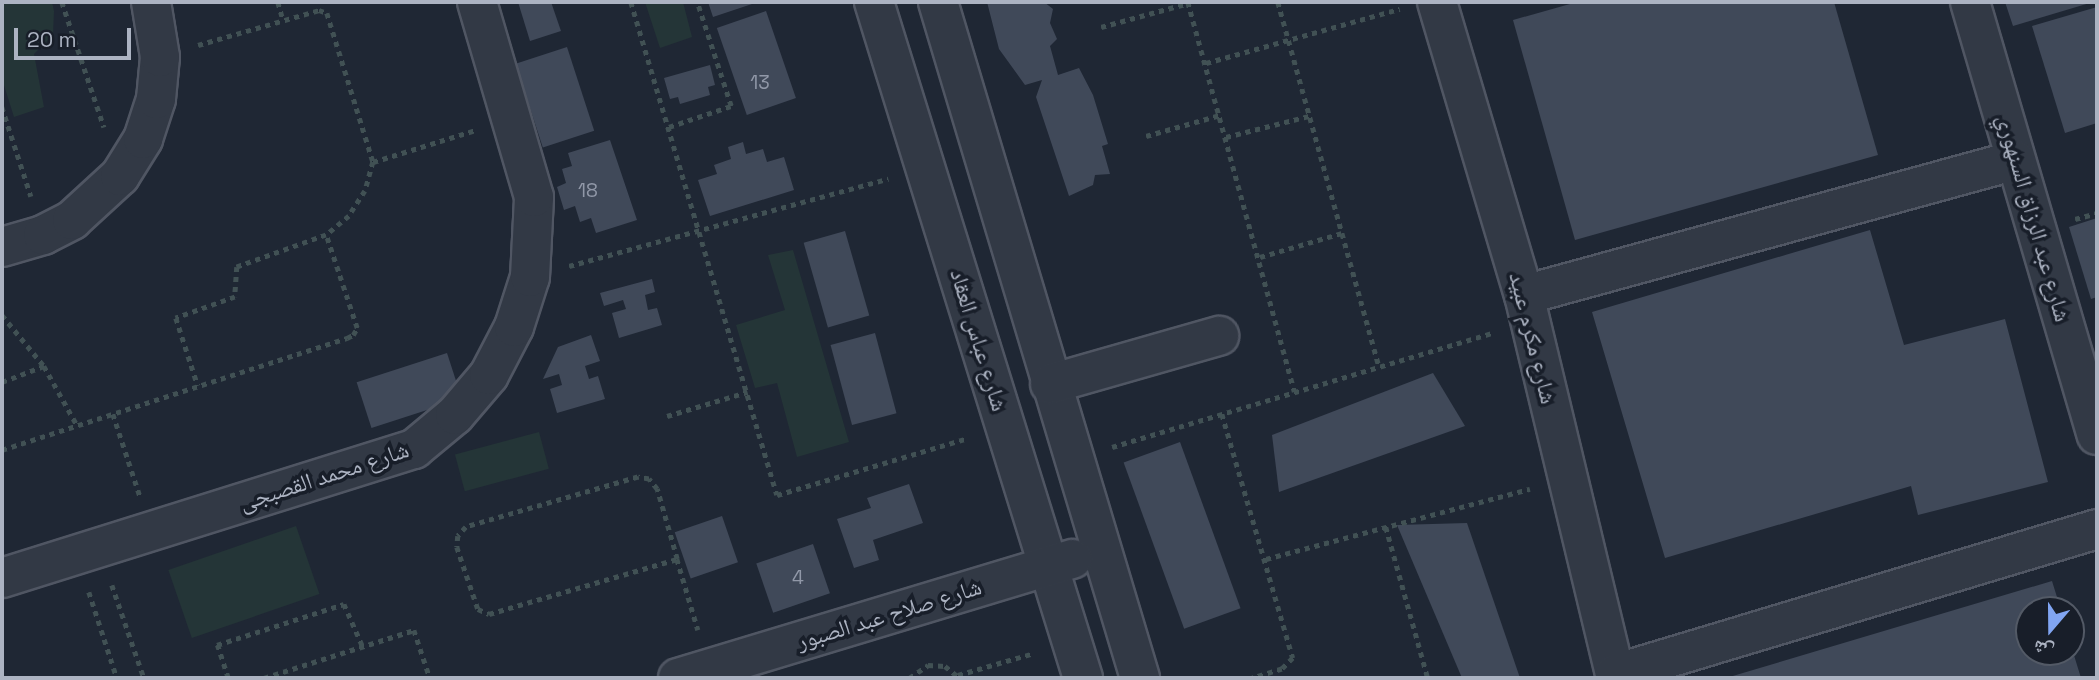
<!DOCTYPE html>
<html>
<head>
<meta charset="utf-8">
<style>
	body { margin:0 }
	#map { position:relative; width:2099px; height:680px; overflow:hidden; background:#1f2734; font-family:"Space Grotesk","Noto Naskh Arabic",sans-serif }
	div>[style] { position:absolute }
	.green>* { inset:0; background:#243537; transform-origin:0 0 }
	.building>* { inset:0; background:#404959; transform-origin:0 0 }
	.path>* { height:4.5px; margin-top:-2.25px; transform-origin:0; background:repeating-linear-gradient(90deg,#415154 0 5px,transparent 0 10px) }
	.roads { filter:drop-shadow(2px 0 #505663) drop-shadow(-2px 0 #505663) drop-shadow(0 2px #505663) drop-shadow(0 -2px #505663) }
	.minor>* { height:38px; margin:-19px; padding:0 19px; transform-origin:19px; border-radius:19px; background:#323945 }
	span { translate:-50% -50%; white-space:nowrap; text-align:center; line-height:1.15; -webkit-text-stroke:7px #181e29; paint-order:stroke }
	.number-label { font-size:19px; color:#9198a8 }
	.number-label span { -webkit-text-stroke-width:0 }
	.street-label { font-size:23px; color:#acb3c2 }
	.frame { position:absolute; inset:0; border:4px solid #acb3c2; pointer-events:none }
	.north { position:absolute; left:2015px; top:596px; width:70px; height:70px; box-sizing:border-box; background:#181e29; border:2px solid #535a66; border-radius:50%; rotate:200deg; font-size:19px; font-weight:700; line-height:28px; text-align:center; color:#acb3c2 }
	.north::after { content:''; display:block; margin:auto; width:24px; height:32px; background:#81a5f2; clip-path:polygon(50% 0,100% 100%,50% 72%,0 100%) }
	.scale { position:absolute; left:14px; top:28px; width:117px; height:32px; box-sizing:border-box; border:4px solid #acb3c2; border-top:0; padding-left:9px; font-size:21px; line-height:24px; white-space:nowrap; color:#acb3c2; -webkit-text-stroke:5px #181e29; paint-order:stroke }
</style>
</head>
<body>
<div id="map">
	<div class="green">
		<i style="clip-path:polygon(2px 2px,52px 2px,54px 11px,53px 35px,34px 54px,44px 107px,14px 117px,2px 79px)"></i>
		<i style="clip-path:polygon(645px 2px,683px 2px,692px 37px,660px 48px)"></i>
		<i style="clip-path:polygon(793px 250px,849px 442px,797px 457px,777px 383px,755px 388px,736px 325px,785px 310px,768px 255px)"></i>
		<i style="left:539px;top:432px;width:38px;height:87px;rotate:75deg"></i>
		<i style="left:296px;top:526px;width:72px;height:135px;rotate:71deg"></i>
	</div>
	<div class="building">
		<i style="clip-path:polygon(518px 2px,551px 2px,561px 31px,530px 41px)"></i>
		<i style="clip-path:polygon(708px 2px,758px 2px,713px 17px)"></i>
		<i style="clip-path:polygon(987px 2px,1044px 2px,1053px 9px,1050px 23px,1057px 39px,1050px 46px,1058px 75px,1079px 68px,1093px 95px,1108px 144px,1102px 146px,1110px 174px,1095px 175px,1093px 185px,1069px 196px,1036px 97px,1042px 80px,1025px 85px,999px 49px)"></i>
		<i style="clip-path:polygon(1577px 2px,1834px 2px,1878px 155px,1575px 240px,1513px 20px)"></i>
		<i style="clip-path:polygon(2005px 2px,2093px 2px,2013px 26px)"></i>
		<i style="clip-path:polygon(2097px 7px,2097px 123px,2065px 133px,2032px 26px)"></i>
		<i style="left:766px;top:11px;width:92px;height:52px;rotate:71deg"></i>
		<i style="left:567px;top:47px;width:88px;height:54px;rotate:72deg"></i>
		<i style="clip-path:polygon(710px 65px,715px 85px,708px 87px,710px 95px,680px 104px,678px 97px,670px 99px,664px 78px)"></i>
		<i style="clip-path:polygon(610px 140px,637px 220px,596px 233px,591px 218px,580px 222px,575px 206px,564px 210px,557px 187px,566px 183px,562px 169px,572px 166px,568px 153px)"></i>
		<i style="clip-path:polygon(743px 142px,746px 154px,763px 149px,767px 162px,784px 157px,794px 190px,710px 216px,698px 180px,717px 174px,714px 165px,731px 159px,728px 147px)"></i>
		<i style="clip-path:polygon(2097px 218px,2097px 297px,2091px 299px,2069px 227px)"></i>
		<i style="clip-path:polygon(1870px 230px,1904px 345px,2005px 319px,2048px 482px,1918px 515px,1911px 486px,1665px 558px,1592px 312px)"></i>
		<i style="left:845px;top:231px;width:88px;height:43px;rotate:74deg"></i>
		<i style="clip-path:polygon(652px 279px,655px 292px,645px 295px,648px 310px,657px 308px,662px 325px,619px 338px,612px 313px,626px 309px,623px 300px,604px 306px,600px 293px)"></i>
		<i style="left:875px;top:333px;width:83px;height:46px;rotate:75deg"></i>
		<i style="clip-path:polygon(591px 335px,600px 361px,585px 366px,589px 379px,598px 376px,605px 399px,557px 413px,550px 389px,562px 385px,559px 374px,543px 379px,558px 347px)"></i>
		<i style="left:447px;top:353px;width:48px;height:95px;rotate:72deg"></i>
		<i style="clip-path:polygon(1433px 373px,1465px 426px,1279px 492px,1272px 435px)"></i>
		<i style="left:1180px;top:442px;width:177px;height:60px;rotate:70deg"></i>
		<i style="clip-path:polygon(909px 484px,923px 523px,873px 540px,879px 560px,854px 568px,837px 519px,871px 508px,867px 498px)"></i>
		<i style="left:722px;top:516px;width:49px;height:50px;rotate:71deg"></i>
		<i style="clip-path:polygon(1467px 523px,1520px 678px,1462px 678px,1397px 525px)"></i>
		<i style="left:813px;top:544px;width:52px;height:60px;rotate:71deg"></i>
		<i style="clip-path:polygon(2052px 581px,2061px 610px,2029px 610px,2029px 652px,2073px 652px,2081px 678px,1726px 678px)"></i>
	</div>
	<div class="path">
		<i style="left:62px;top:2px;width:132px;rotate:71.4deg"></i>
		<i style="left:278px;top:2px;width:18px;rotate:74deg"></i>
		<i style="left:631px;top:2px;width:514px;rotate:73.5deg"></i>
		<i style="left:777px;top:495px;width:199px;rotate:-16.6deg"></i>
		<i style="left:1188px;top:2px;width:404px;rotate:74.7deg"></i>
		<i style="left:1278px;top:2px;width:379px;rotate:74.5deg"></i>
		<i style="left:1101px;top:27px;width:91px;rotate:-15.3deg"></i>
		<i style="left:198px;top:45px;width:126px;rotate:-16.1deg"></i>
		<i style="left:319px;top:10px;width:9px;rotate:21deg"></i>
		<i style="left:327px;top:13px;width:156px;rotate:72.8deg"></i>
		<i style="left:373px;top:162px;width:30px;rotate:105deg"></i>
		<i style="left:365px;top:191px;width:30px;rotate:123deg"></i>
		<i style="left:349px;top:216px;width:30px;rotate:140deg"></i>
		<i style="left:1206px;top:63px;width:201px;rotate:-15.6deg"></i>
		<i style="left:2px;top:107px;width:94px;rotate:72deg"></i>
		<i style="left:669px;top:127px;width:65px;rotate:-18.7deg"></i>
		<i style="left:731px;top:106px;width:109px;rotate:-108.1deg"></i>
		<i style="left:1146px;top:136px;width:77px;rotate:-15.8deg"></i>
		<i style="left:1226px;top:137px;width:86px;rotate:-14.2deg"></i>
		<i style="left:373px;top:162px;width:108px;rotate:-17.3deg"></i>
		<i style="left:2075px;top:219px;width:23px;rotate:-15deg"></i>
		<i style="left:1260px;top:257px;width:85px;rotate:-16.3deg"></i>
		<i style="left:569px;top:266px;width:331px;rotate:-15.3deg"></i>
		<i style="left:2px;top:315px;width:66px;rotate:50.5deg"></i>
		<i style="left:44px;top:366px;width:68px;rotate:60.8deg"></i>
		<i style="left:2px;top:382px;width:45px;rotate:-20.9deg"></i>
		<i style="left:113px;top:414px;width:86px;rotate:71.8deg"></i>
		<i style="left:1222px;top:414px;width:254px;rotate:73.8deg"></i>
		<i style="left:1293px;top:658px;width:16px;rotate:135deg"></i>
		<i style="left:1282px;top:669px;width:31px;rotate:163deg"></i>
		<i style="left:667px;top:416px;width:84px;rotate:-16.7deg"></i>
		<i style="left:1112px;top:447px;width:398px;rotate:-16.7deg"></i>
		<i style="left:2px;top:450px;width:363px;rotate:-18deg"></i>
		<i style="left:347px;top:338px;width:7px;rotate:-27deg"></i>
		<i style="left:353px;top:335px;width:8px;rotate:-60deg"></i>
		<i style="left:357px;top:328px;width:98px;rotate:-108.4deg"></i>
		<i style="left:326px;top:235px;width:95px;rotate:160.2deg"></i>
		<i style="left:237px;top:267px;width:30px;rotate:94deg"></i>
		<i style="left:235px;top:297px;width:63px;rotate:160.4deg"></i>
		<i style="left:176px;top:318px;width:71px;rotate:72.1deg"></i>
		<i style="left:1386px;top:527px;width:157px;rotate:74.5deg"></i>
		<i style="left:677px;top:559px;width:73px;rotate:-105.9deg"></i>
		<i style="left:657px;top:489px;width:13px;rotate:-129deg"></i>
		<i style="left:649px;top:479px;width:11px;rotate:-170deg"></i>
		<i style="left:638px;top:477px;width:179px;rotate:163.8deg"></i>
		<i style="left:466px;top:527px;width:12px;rotate:132deg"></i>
		<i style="left:458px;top:536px;width:11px;rotate:95deg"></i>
		<i style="left:457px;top:547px;width:65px;rotate:71.3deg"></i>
		<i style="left:478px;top:609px;width:12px;rotate:24deg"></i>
		<i style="left:489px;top:614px;width:196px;rotate:-16.3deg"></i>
		<i style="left:677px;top:559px;width:74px;rotate:73.5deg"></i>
		<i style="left:1266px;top:559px;width:273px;rotate:-14.9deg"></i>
		<i style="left:112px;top:585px;width:98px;rotate:71deg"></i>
		<i style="left:89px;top:592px;width:90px;rotate:72deg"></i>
		<i style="left:958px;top:675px;width:79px;rotate:-16.1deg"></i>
		<i style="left:228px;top:678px;width:35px;rotate:-108deg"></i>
		<i style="left:217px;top:645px;width:133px;rotate:-17.9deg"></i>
		<i style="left:344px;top:604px;width:47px;rotate:66.2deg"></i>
		<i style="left:264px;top:678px;width:157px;rotate:-17.7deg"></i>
		<i style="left:414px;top:630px;width:51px;rotate:71.6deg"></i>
		<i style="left:909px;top:678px;width:23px;rotate:-34deg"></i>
		<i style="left:928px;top:665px;width:17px;rotate:3deg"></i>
		<i style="left:945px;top:666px;width:19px;rotate:39deg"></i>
	</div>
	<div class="roads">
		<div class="minor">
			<i style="left:874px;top:2px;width:708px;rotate:72.82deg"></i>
			<i style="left:938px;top:2px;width:706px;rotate:73.36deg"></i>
			<i style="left:1437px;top:2px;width:306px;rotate:73.5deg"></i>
			<i style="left:1524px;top:295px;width:394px;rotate:76.5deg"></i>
			<i style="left:1970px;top:2px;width:451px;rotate:73.7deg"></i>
			<i style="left:2px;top:247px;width:43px;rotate:-16.3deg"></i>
			<i style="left:43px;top:235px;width:33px;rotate:-27deg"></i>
			<i style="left:72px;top:220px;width:65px;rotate:-42.5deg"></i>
			<i style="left:120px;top:176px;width:44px;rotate:-58.1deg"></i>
			<i style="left:143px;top:139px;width:42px;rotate:-72deg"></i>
			<i style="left:156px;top:99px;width:42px;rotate:-84.6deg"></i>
			<i style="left:160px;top:57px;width:56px;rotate:-99.3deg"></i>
			<i style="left:1524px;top:295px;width:510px;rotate:-15.34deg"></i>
			<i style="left:1050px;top:384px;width:176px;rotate:-15.9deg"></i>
			<i style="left:2px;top:578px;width:432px;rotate:-17.4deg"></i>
			<i style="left:414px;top:449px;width:53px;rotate:-39.7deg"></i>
			<i style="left:455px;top:415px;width:52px;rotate:-49.6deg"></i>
			<i style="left:489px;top:375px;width:54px;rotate:-62.5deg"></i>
			<i style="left:514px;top:327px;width:52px;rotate:-72.3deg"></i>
			<i style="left:530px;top:277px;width:80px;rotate:-87.1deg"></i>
			<i style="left:534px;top:197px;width:203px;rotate:-106.3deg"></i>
			<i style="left:1615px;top:674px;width:503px;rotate:-16.74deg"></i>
			<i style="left:678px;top:678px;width:412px;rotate:-16.8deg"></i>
		</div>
	</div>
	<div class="number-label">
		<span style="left:760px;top:83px">13</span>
		<span style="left:588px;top:191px">18</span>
		<span style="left:798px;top:578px">4</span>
	</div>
	<div class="street-label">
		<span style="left:2034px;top:218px;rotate:74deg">شارع عبد الرزاق السنهوري</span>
		<span style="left:1533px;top:338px;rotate:76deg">شارع مكرم عبيد</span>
		<span style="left:979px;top:340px;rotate:73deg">شارع عباس العقاد</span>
		<span style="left:324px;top:476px;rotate:-18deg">شارع محمد القصبجى</span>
		<span style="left:889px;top:614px;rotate:-17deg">شارع صلاح عبد الصبور</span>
	</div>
	<div class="frame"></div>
	<div class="north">ش</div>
	<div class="scale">20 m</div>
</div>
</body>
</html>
